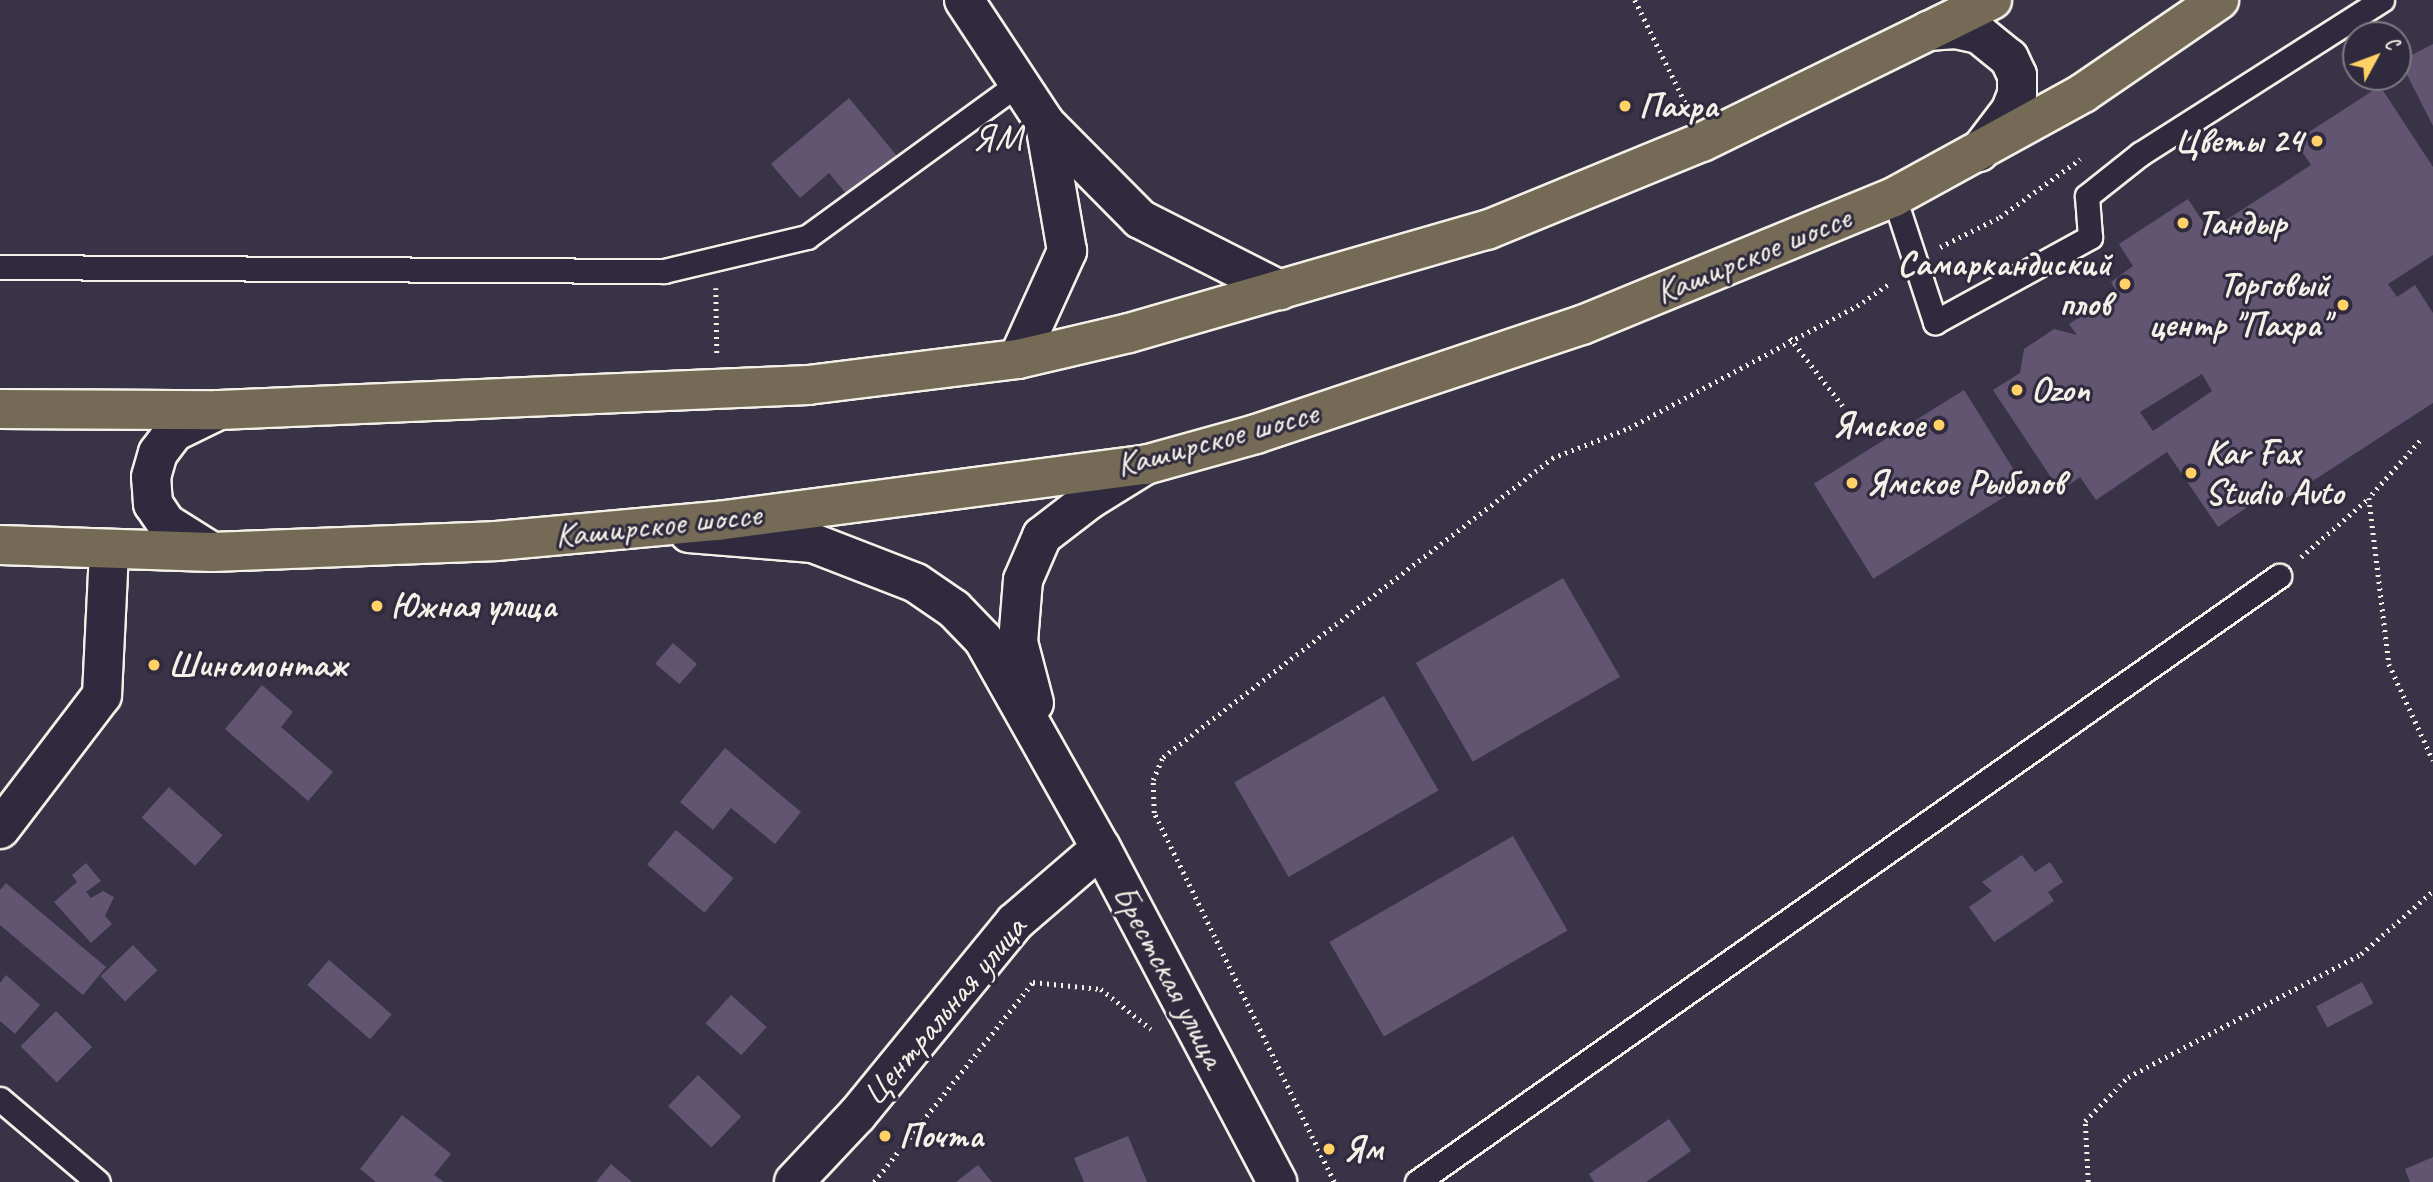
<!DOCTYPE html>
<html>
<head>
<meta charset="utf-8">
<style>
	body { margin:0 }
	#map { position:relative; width:2433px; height:1182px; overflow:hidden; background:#393348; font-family:Caveat,sans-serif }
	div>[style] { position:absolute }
	.building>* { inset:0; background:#625572; transform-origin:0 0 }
	.path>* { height:4.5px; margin-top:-2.25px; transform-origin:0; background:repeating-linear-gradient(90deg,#f4f1e8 0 2px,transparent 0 7px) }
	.roads { filter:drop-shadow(2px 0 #f4f1e8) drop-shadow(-2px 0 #f4f1e8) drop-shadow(0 2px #f4f1e8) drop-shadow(0 -2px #f4f1e8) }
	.lane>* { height:23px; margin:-11.5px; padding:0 11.5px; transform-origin:11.5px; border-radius:11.5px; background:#2f2a3d }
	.street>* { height:38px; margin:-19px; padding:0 19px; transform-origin:19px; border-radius:19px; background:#2f2a3d }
	.secondary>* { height:38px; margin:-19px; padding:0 19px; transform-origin:19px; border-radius:19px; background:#2f2a3d }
	.primary>* { height:38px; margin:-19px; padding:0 19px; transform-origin:19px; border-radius:19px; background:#756a55 }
	.dots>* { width:19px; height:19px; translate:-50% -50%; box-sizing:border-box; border:4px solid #2f2a3d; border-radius:50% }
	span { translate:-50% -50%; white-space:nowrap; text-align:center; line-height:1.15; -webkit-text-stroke:6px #2f2a3d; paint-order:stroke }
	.poi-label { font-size:35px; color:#f4f1e8; font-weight:700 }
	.left { translate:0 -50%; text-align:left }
	.right { translate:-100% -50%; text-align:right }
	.street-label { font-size:35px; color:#f4f1e8 }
	.quarter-label { font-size:38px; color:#f4f1e8; letter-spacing:2px }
	.north { position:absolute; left:2342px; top:21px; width:70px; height:70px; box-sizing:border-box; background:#2f2a3d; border:2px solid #7e7a81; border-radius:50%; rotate:49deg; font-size:19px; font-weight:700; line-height:28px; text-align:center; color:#f4f1e8 }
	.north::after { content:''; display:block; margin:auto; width:24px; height:32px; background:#ffd166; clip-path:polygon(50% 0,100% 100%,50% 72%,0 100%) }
</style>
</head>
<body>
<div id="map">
	<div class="building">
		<i style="clip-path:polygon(2433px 44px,2433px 126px,2400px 61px)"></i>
		<i style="clip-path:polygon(evenodd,2380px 86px,2433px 167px,2433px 255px,2388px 284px,2397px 297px,2415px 285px,2433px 313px,2433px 403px,2285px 499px,2277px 487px,2218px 527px,2167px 452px,2096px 500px,2080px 477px,2060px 491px,1993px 390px,2020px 373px,2024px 349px,2054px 329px,2077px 335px,2069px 324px,2117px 293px,2111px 282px,2133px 266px,2119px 244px,2188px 199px,2209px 231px,2311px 165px,2295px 141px,2380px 86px,2202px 374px,2212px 391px,2153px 431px,2140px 412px,2202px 374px)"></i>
		<i style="clip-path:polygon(849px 98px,897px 156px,849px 197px,829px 173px,800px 198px,771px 164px)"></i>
		<i style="left:1964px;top:390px;width:112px;height:177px;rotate:58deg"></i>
		<i style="left:1563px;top:578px;width:114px;height:170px;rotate:60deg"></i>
		<i style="left:673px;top:643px;width:32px;height:27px;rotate:41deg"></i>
		<i style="clip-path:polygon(262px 685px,293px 712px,281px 727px,333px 772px,308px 801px,225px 729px)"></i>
		<i style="left:1384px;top:696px;width:109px;height:173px;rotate:60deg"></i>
		<i style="clip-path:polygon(725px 748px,801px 812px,775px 844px,731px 808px,713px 830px,680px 802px)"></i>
		<i style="left:169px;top:787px;width:72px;height:41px;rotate:42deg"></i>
		<i style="left:676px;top:830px;width:75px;height:45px;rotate:40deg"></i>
		<i style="left:1513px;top:836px;width:109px;height:212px;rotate:60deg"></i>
		<i style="clip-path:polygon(2022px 855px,2035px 872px,2050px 862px,2063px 882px,2048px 892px,2054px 901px,1994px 942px,1969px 907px,1992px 891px,1982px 882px)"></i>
		<i style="clip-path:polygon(86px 863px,101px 881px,86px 892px,91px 898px,103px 891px,114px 897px,105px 916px,112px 924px,91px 943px,54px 902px,77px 882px,72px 875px)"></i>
		<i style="clip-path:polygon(6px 883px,106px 967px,83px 995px,0 925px,0 890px)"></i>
		<i style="left:133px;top:945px;width:35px;height:45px;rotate:46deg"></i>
		<i style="left:329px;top:960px;width:83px;height:33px;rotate:41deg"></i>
		<i style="clip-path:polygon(6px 975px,40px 1005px,15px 1034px,0 1021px,0 983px)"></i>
		<i style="left:2362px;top:982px;width:24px;height:52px;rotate:62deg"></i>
		<i style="left:731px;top:995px;width:48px;height:38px;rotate:42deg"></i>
		<i style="left:56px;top:1011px;width:51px;height:50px;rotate:45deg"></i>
		<i style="left:698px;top:1075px;width:60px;height:43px;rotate:44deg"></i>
		<i style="clip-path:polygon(402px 1115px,451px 1154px,434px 1175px,444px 1182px,376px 1182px,360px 1169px)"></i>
		<i style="clip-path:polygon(1669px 1119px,1691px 1151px,1646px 1182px,1594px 1182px,1589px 1174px)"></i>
		<i style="clip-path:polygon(1128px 1136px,1147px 1182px,1084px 1182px,1074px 1158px)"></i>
		<i style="clip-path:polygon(2433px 1157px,2433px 1182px,2410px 1182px,2405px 1169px)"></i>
		<i style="clip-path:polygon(611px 1164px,632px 1182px,596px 1182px)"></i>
		<i style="clip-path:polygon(978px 1165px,992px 1182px,956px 1182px)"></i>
	</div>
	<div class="path">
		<i style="left:1635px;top:0;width:114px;rotate:63.9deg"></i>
		<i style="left:1940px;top:247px;width:67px;rotate:-26.6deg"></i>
		<i style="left:2000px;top:217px;width:99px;rotate:-35.9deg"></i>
		<i style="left:716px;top:288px;width:65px;rotate:89.1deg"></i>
		<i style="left:1790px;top:338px;width:86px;rotate:52.1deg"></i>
		<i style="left:2420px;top:441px;width:76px;rotate:131.8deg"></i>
		<i style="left:2369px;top:498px;width:167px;rotate:83.1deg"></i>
		<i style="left:2389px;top:664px;width:106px;rotate:65.4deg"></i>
		<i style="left:2301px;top:557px;width:89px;rotate:-40.9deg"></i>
		<i style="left:874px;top:1182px;width:256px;rotate:-51.5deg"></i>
		<i style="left:1033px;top:982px;width:68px;rotate:5.9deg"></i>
		<i style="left:1101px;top:989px;width:64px;rotate:38.7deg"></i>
		<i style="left:1334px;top:1182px;width:411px;rotate:-116deg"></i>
		<i style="left:1154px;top:813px;width:33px;rotate:-92deg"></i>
		<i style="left:1153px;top:780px;width:25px;rotate:-67deg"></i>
		<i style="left:1163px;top:757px;width:491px;rotate:-37.5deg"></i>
		<i style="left:1552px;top:458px;width:83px;rotate:-21.3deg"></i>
		<i style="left:1629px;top:428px;width:259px;rotate:-28.2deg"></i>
		<i style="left:1857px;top:306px;width:40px;rotate:-34.9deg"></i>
		<i style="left:2088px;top:1182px;width:61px;rotate:-92.8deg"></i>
		<i style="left:2085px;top:1121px;width:62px;rotate:-45.7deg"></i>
		<i style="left:2128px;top:1077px;width:263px;rotate:-27.8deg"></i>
		<i style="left:2361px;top:954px;width:96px;rotate:-41.2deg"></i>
	</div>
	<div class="roads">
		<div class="lane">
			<i style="left:1894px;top:197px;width:132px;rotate:71.8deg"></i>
			<i style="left:1935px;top:322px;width:177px;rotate:-28.7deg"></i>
			<i style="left:2090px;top:237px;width:41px;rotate:-94.2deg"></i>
			<i style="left:2087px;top:196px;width:68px;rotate:-38.4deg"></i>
			<i style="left:2140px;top:154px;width:287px;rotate:-32.5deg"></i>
			<i style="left:0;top:267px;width:664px;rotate:0.35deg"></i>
			<i style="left:664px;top:271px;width:147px;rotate:-13.4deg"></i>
			<i style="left:807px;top:237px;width:266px;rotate:-36deg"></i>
			<i style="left:0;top:1099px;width:128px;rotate:40.3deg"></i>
			<i style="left:1417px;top:1182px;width:1054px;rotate:-35.11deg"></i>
		</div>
		<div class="street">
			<i style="left:0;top:829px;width:168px;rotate:-52.7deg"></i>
			<i style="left:102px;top:695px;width:145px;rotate:-87.2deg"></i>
			<i style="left:794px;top:1182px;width:92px;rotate:-46.8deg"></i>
			<i style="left:857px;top:1115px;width:249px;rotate:-50.7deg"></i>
			<i style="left:1015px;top:922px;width:113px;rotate:-40.7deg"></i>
		</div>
		<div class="secondary">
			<i style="left:964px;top:0;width:147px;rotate:56.6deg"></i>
			<i style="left:1045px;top:123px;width:135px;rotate:45.3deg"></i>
			<i style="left:1140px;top:219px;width:157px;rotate:26.9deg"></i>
			<i style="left:1928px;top:31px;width:27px;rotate:-4deg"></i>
			<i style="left:1955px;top:29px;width:25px;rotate:12deg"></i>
			<i style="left:1979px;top:34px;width:38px;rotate:39deg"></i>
			<i style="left:2009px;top:58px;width:19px;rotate:65deg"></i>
			<i style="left:2017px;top:75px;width:19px;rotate:90deg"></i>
			<i style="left:2017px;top:94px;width:17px;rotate:111deg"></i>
			<i style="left:2011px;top:110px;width:53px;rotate:127.3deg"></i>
			<i style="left:1018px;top:359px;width:119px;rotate:-65.6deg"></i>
			<i style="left:1067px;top:251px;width:130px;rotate:-99.8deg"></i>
			<i style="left:689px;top:533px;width:124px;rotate:4.6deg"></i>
			<i style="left:813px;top:543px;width:110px;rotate:21.2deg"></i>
			<i style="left:916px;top:583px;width:46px;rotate:34.4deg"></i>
			<i style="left:954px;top:609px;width:42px;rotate:46deg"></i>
			<i style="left:983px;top:639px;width:240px;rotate:60.6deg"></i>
			<i style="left:1101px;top:848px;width:378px;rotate:62.2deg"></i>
			<i style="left:212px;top:552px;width:54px;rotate:-147.8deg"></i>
			<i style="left:166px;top:523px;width:23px;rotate:-124deg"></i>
			<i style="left:153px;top:504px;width:27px;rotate:-94deg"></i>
			<i style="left:151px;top:477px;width:25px;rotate:-74deg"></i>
			<i style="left:158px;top:453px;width:26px;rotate:-53deg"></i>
			<i style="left:174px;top:432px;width:50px;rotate:-26.1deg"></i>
			<i style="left:1034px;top:703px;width:63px;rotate:-104.7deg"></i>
			<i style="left:1018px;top:642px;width:62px;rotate:-85.4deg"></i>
			<i style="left:1023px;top:580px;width:48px;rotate:-66.6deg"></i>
			<i style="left:1042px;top:536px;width:61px;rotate:-37.6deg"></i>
			<i style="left:1090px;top:499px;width:65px;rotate:-31.7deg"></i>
		</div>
		<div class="primary">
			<i style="left:0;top:409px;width:219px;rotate:0.3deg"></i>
			<i style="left:219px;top:410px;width:590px;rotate:-2.43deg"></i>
			<i style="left:808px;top:385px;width:212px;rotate:-7.1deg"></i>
			<i style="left:1018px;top:359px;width:114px;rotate:-13.2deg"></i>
			<i style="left:1129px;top:333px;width:373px;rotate:-16.1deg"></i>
			<i style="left:1487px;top:230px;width:232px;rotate:-22.3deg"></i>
			<i style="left:1702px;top:142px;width:323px;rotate:-26.1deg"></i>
			<i style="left:0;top:545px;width:212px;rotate:1.9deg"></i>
			<i style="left:212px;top:552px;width:284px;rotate:-2.2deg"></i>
			<i style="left:496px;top:541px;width:222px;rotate:-5.2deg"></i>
			<i style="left:717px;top:521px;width:432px;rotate:-7.5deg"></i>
			<i style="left:1145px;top:465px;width:115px;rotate:-15.6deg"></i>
			<i style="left:1256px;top:434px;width:344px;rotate:-18.5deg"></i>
			<i style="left:1582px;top:325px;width:337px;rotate:-22.3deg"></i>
			<i style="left:1894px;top:197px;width:216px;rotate:-28.8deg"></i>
			<i style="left:2083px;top:93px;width:165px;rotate:-34.4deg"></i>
		</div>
	</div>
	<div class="dots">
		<i style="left:1625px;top:106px;background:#ffd166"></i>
		<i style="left:2317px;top:141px;background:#ffd166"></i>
		<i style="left:2183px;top:223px;background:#ffd166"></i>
		<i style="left:2125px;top:284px;background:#ffd166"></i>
		<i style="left:2343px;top:305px;background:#ffd166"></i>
		<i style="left:2017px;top:390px;background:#ffd166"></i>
		<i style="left:1939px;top:425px;background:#ffd166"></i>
		<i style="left:2191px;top:473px;background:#ffd166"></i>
		<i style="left:1852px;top:483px;background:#ffd166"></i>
		<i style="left:377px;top:606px;background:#ffd166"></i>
		<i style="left:154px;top:665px;background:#ffd166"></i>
		<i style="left:885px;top:1136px;background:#ffd166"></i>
		<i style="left:1329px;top:1149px;background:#ffd166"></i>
	</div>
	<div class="poi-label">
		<span class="left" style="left:1639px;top:106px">Пахра</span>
		<span class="right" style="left:2303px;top:141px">Цветы 24</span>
		<span class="left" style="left:2197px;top:223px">Тандыр</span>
		<span class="right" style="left:2111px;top:284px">Самаркандиский<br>плов</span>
		<span class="right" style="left:2329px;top:305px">Торговый<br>центр "Пахра"</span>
		<span class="left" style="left:2031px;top:390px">Ozon</span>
		<span class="right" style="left:1925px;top:425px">Ямское</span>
		<span class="left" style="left:2205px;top:473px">Kar Fax<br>Studio Avto</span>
		<span class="left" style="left:1866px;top:483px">Ямское Рыболов</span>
		<span class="left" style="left:391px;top:606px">Южная улица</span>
		<span class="left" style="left:168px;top:665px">Шиномонтаж</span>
		<span class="left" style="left:899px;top:1136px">Почта</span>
		<span class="left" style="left:1343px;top:1149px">Ям</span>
	</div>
	<div class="street-label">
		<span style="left:1753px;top:255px;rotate:-22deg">Каширское шоссе</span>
		<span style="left:1217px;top:439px;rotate:-15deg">Каширское шоссе</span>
		<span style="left:658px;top:525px;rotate:-6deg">Каширское шоссе</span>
		<span style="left:1169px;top:976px;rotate:62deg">Брестская улица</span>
		<span style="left:944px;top:1011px;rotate:-50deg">Центральная улица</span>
	</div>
	<div class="quarter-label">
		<span style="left:998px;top:137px">ЯМ</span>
	</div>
	<div class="north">С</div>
</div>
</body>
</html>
